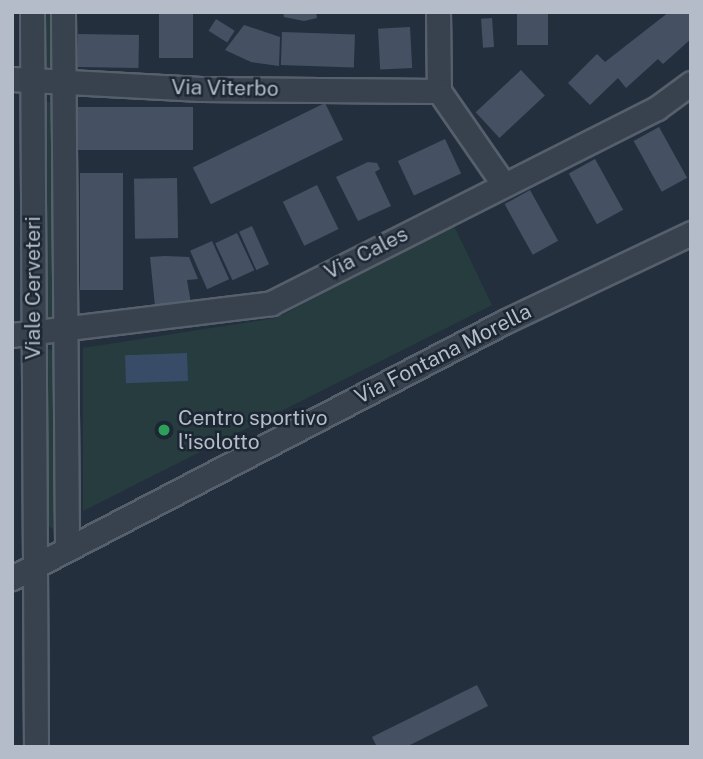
<!DOCTYPE html>
<html>
<head>
<meta charset="utf-8">
<style>
	body { margin:0 }
	#map { position:relative; width:703px; height:759px; overflow:hidden; background:#242f3e; font-family:"Public Sans",sans-serif }
	div>[style] { position:absolute }
	.green>* { inset:0; background:#263c3f }
	.water>* { inset:0; background:#394c67; transform-origin:0 0 }
	.building>* { inset:0; background:#455162; transform-origin:0 0 }
	.roads { filter:drop-shadow(2px 0 #565f6c) drop-shadow(-2px 0 #565f6c) drop-shadow(0 2px #565f6c) drop-shadow(0 -2px #565f6c) }
	.minor>* { height:23px; margin:-11.5px; padding:0 11.5px; transform-origin:11.5px; border-radius:11.5px; background:#38414e }
	.dots>* { width:19px; height:19px; translate:-50% -50%; box-sizing:border-box; border:4px solid #1d2633; border-radius:50% }
	span { translate:-50% -50%; white-space:nowrap; text-align:center; line-height:1.15; -webkit-text-stroke:5px #1d2633; paint-order:stroke }
	.street-label { font-size:21px; color:#b4bcc9 }
	.poi-label { font-size:21px; color:#b4bcc9 }
	.left { translate:0 -50%; text-align:left }
	.frame { position:absolute; inset:0; border:14px solid #b4bcc9; pointer-events:none }
</style>
</head>
<body>
<div id="map">
	<div class="green">
		<i style="clip-path:polygon(37px 12px,51px 12px,52px 64px,46px 69px)"></i>
		<i style="clip-path:polygon(43px 100px,52px 103px,54px 319px,43px 320px)"></i>
		<i style="clip-path:polygon(454px 226px,492px 305px,83px 511px,83px 348px,276px 318px)"></i>
		<i style="clip-path:polygon(48px 349px,56px 351px,53px 529px,46px 525px,43px 352px)"></i>
	</div>
	<div class="water">
		<i style="left:187px;top:353px;width:28px;height:62px;rotate:88deg"></i>
	</div>
	<div class="building">
		<i style="left:159px;top:12px;width:34px;height:46px"></i>
		<i style="clip-path:polygon(283px 12px,316px 12px,317px 18px,304px 21px,284px 17px)"></i>
		<i style="left:517px;top:12px;width:31px;height:33px"></i>
		<i style="clip-path:polygon(669px 12px,691px 12px,691px 39px,663px 64px,658px 59px,626px 88px,618px 78px,590px 105px,568px 83px,597px 54px,605px 62px)"></i>
		<i style="left:492px;top:18px;width:29px;height:11px;rotate:86deg"></i>
		<i style="left:216px;top:19px;width:22px;height:14px;rotate:32deg"></i>
		<i style="clip-path:polygon(244px 25px,280px 37px,279px 66px,251px 62px,225px 50px)"></i>
		<i style="left:410px;top:27px;width:41px;height:32px;rotate:87deg"></i>
		<i style="left:282px;top:32px;width:73px;height:33px;rotate:2deg"></i>
		<i style="left:78px;top:34px;width:61px;height:33px;rotate:1deg"></i>
		<i style="left:521px;top:70px;width:35px;height:62px;rotate:47deg"></i>
		<i style="left:325px;top:103px;width:41px;height:147px;rotate:64deg"></i>
		<i style="left:78px;top:107px;width:115px;height:43px"></i>
		<i style="left:659px;top:127px;width:58px;height:29px;rotate:61deg"></i>
		<i style="left:445px;top:139px;width:38px;height:52px;rotate:65deg"></i>
		<i style="left:595px;top:159px;width:58px;height:30px;rotate:61deg"></i>
		<i style="clip-path:polygon(368px 162px,377px 163px,380px 169px,375px 172px,391px 206px,358px 221px,336px 177px)"></i>
		<i style="left:123px;top:173px;width:117px;height:43px;rotate:90deg"></i>
		<i style="left:177px;top:178px;width:60px;height:43px;rotate:89deg"></i>
		<i style="left:317px;top:185px;width:49px;height:38px;rotate:64deg"></i>
		<i style="left:530px;top:190px;width:58px;height:29px;rotate:61deg"></i>
		<i style="left:252px;top:226px;width:42px;height:14px;rotate:66deg"></i>
		<i style="left:237px;top:233px;width:41px;height:24px;rotate:65deg"></i>
		<i style="left:212px;top:241px;width:42px;height:24px;rotate:66deg"></i>
		<i style="clip-path:polygon(165px 256px,189px 257px,198px 279px,187px 280px,191px 303px,155px 306px,150px 257px)"></i>
		<i style="clip-path:polygon(477px 685px,488px 706px,406px 747px,377px 747px,372px 737px)"></i>
	</div>
	<div class="roads">
		<div class="minor">
			<i style="left:32px;top:12px;width:735px;rotate:89.69deg"></i>
			<i style="left:63px;top:12px;width:533px;rotate:89.57deg"></i>
			<i style="left:438px;top:12px;width:79px;rotate:89.3deg"></i>
			<i style="left:439px;top:91px;width:111px;rotate:55.3deg"></i>
			<i style="left:12px;top:79px;width:189px;rotate:3deg"></i>
			<i style="left:201px;top:89px;width:238px;rotate:0.5deg"></i>
			<i style="left:12px;top:335px;width:261px;rotate:-7deg"></i>
			<i style="left:271px;top:303px;width:432px;rotate:-26.8deg"></i>
			<i style="left:657px;top:108px;width:42px;rotate:-36.3deg"></i>
			<i style="left:12px;top:578px;width:557px;rotate:-27.49deg"></i>
			<i style="left:506px;top:321px;width:205px;rotate:-25.4deg"></i>
		</div>
	</div>
	<div class="dots">
		<i style="left:164px;top:430px;background:#2e9e5b"></i>
	</div>
	<div class="street-label">
		<span style="left:225px;top:88px;rotate:1deg">Via Viterbo</span>
		<span style="left:366px;top:253px;rotate:-27deg">Via Cales</span>
		<span style="left:33px;top:288px;rotate:-90deg">Viale Cerveteri</span>
		<span style="left:443px;top:354px;rotate:-27deg">Via Fontana Morella</span>
	</div>
	<div class="poi-label">
		<span class="left" style="left:178px;top:430px">Centro sportivo<br>l'isolotto</span>
	</div>
	<div class="frame"></div>
</div>
</body>
</html>
